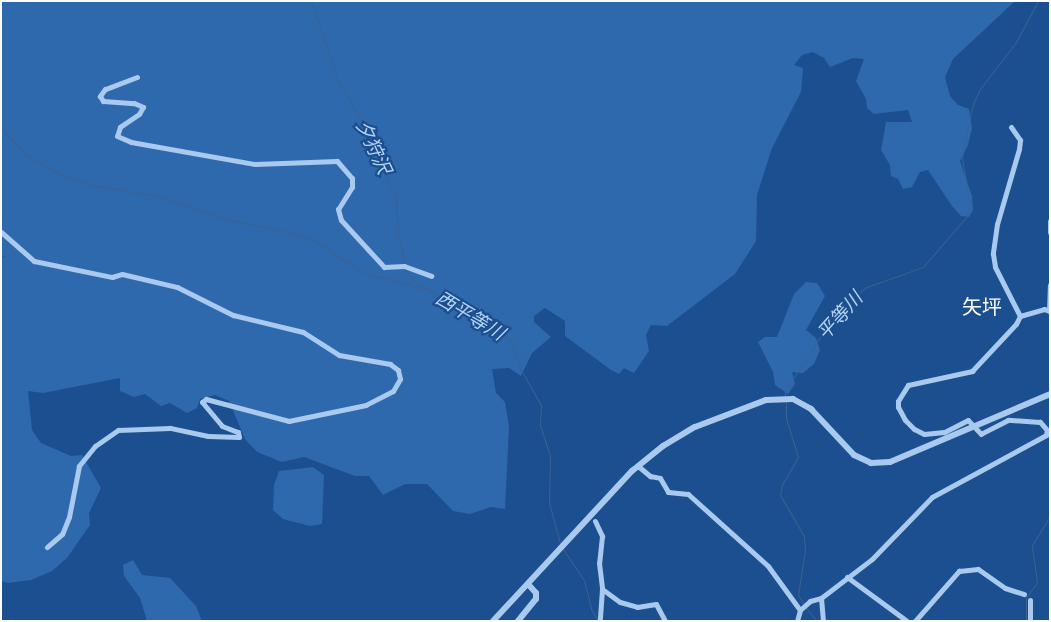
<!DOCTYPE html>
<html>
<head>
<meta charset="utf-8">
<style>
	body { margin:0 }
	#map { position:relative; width:1051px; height:622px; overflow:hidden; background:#1b4f8f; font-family:Mulish,"Noto Sans JP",sans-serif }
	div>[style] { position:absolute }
	.green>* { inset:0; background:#2e69ad }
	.stream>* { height:1px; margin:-0.5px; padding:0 0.5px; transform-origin:0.5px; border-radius:0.5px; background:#3c6290 }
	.minor>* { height:5px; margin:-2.5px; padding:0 2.5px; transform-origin:2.5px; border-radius:2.5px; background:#a9c9ee }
	.tertiary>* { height:6px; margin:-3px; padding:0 3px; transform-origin:3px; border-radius:3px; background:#a9c9ee }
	span { translate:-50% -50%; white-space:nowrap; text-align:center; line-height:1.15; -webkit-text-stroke:4.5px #1b4f8f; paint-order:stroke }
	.water-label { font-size:19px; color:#b5d3f5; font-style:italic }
	.quarter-label { font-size:20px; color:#fff }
	.frame { position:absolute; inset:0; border:2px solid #fff; pointer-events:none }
</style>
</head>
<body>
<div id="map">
	<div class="green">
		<i style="clip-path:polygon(1px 1px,1015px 1px,953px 59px,945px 77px,950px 96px,958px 105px,969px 109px,972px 128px,968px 145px,960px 161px,972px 196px,973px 210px,969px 217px,961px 216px,952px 206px,928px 170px,920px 172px,912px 187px,903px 189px,898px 179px,891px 176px,890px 165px,881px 150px,886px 122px,912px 122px,908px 110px,874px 114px,867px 108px,866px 99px,856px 81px,864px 59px,853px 58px,830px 67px,824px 58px,813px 52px,802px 55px,794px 65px,803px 68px,801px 92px,772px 148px,757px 195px,756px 241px,735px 274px,667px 326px,651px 325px,646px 335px,649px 351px,634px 373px,624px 368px,619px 374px,611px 370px,565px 336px,565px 321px,545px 308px,534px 316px,534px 322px,551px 337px,532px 353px,521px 376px,509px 368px,492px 369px,496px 393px,505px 402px,509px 427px,505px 509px,491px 507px,470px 514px,453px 511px,427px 484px,405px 484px,383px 495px,369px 476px,355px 476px,304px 457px,282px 462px,257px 452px,245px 439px,229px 401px,215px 395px,200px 399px,197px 408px,187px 413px,170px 403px,161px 406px,145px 394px,134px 397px,120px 391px,120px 378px,43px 393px,28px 391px,32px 430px,41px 443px,71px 456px,82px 455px,101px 488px,89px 513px,90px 525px,67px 558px,52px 571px,31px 580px,8px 583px,1px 581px,1px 256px,6px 258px,1px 255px)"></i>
		<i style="clip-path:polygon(806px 282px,817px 283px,825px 296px,806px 330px,816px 338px,820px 350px,814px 364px,803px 373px,792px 372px,795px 384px,788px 394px,775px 385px,773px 372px,758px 342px,765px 337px,777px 337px,794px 294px)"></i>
		<i style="clip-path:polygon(313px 467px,324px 475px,322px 524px,310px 526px,283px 519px,273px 510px,274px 485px,279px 471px)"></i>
		<i style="clip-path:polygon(133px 560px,142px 575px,170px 578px,196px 606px,202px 621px,147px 621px,140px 598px,124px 576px,123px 565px)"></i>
	</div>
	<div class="stream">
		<i style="left:311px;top:1px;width:82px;rotate:71.6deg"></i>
		<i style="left:337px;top:79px;width:49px;rotate:59.2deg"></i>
		<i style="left:362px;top:121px;width:85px;rotate:66.4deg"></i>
		<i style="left:396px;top:199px;width:37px;rotate:87deg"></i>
		<i style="left:398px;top:236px;width:30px;rotate:75deg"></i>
		<i style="left:1px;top:128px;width:34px;rotate:47deg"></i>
		<i style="left:24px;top:153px;width:39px;rotate:31deg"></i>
		<i style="left:57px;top:173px;width:36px;rotate:19deg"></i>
		<i style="left:91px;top:185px;width:68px;rotate:9.3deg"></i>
		<i style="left:158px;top:196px;width:72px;rotate:18.7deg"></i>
		<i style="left:226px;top:219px;width:76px;rotate:12.2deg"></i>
		<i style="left:300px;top:235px;width:13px;rotate:18deg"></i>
		<i style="left:312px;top:239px;width:60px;rotate:33.4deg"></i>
		<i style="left:362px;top:272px;width:66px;rotate:15.7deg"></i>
		<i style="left:406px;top:269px;width:5px;rotate:79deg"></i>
		<i style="left:407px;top:274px;width:16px;rotate:43deg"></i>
		<i style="left:419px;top:285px;width:28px;rotate:27deg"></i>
		<i style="left:444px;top:298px;width:25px;rotate:40deg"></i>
		<i style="left:463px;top:314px;width:39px;rotate:24deg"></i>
		<i style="left:499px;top:330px;width:16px;rotate:43deg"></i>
		<i style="left:511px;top:341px;width:31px;rotate:71deg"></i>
		<i style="left:521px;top:370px;width:40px;rotate:60.3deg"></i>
		<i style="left:541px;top:405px;width:20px;rotate:93deg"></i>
		<i style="left:540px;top:425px;width:33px;rotate:72deg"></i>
		<i style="left:550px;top:456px;width:47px;rotate:91.2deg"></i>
		<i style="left:549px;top:503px;width:41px;rotate:74.6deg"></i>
		<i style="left:785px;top:396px;width:5px;rotate:-90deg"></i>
		<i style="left:785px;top:391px;width:64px;rotate:-57.1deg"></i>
		<i style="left:820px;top:337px;width:55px;rotate:-50.2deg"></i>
		<i style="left:855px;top:295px;width:14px;rotate:-34deg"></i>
		<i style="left:867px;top:287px;width:59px;rotate:-19.7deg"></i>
		<i style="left:923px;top:267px;width:67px;rotate:-49.2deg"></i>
		<i style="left:967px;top:216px;width:10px;rotate:-73deg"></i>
		<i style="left:970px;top:206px;width:49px;rotate:-99.5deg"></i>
		<i style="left:962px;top:158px;width:55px;rotate:-78.5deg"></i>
		<i style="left:973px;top:104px;width:17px;rotate:-65deg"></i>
		<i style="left:980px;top:89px;width:59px;rotate:-52.5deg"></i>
		<i style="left:1016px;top:42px;width:47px;rotate:-61.8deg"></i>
		<i style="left:786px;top:402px;width:16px;rotate:90deg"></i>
		<i style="left:786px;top:418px;width:41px;rotate:72.9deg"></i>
		<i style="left:798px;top:457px;width:32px;rotate:120deg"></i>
		<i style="left:782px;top:485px;width:10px;rotate:101deg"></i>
		<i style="left:780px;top:495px;width:48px;rotate:59.7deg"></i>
		<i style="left:804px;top:536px;width:14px;rotate:86deg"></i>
		<i style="left:805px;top:550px;width:46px;rotate:98.8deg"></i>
		<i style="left:798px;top:595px;width:11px;rotate:56deg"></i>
		<i style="left:563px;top:549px;width:37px;rotate:56deg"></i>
		<i style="left:584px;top:580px;width:30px;rotate:76deg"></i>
		<i style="left:591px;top:609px;width:13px;rotate:58deg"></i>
		<i style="left:806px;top:608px;width:17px;rotate:50deg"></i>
		<i style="left:1026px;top:621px;width:23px;rotate:-90deg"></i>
		<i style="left:1026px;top:598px;width:19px;rotate:-55deg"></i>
		<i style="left:1037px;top:582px;width:37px;rotate:-98deg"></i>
		<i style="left:1032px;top:545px;width:34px;rotate:-58deg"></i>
	</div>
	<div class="minor">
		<i style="left:137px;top:77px;width:34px;rotate:159deg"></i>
		<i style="left:105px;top:89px;width:9px;rotate:126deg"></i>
		<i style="left:100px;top:96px;width:6px;rotate:59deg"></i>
		<i style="left:103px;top:101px;width:31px;rotate:4deg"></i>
		<i style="left:134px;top:103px;width:10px;rotate:24deg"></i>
		<i style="left:143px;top:107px;width:8px;rotate:120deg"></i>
		<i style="left:139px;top:114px;width:23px;rotate:146deg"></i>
		<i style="left:120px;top:127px;width:9px;rotate:108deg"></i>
		<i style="left:117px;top:136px;width:15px;rotate:23deg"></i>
		<i style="left:131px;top:142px;width:126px;rotate:10.1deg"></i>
		<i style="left:255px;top:164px;width:82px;rotate:-2.1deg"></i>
		<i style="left:337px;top:161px;width:23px;rotate:49deg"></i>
		<i style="left:352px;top:178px;width:9px;rotate:90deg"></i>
		<i style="left:352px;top:187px;width:26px;rotate:122deg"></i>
		<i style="left:338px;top:209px;width:11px;rotate:75deg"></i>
		<i style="left:341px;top:220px;width:64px;rotate:47.5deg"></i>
		<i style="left:384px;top:267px;width:20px;rotate:-3deg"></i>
		<i style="left:404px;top:266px;width:29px;rotate:20deg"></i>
		<i style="left:1011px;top:127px;width:16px;rotate:55deg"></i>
		<i style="left:1020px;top:140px;width:9px;rotate:96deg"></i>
		<i style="left:1019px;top:149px;width:78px;rotate:106.3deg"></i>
		<i style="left:997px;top:224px;width:30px;rotate:98deg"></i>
		<i style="left:993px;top:254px;width:13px;rotate:81deg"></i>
		<i style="left:995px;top:267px;width:55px;rotate:63deg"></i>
		<i style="left:1050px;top:221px;width:11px;rotate:90deg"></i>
		<i style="left:1px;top:232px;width:44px;rotate:41.3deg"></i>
		<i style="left:34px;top:261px;width:80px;rotate:11.6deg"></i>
		<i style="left:112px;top:277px;width:10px;rotate:-17deg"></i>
		<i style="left:122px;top:274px;width:57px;rotate:13.3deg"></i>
		<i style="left:177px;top:287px;width:63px;rotate:26.6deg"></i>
		<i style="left:233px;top:315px;width:72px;rotate:13.7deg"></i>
		<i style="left:303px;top:332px;width:43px;rotate:32.6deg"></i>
		<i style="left:339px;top:355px;width:52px;rotate:10deg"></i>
		<i style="left:390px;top:364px;width:10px;rotate:37deg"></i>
		<i style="left:398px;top:370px;width:9px;rotate:77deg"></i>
		<i style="left:400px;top:379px;width:14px;rotate:120deg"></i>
		<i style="left:393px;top:391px;width:30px;rotate:153deg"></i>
		<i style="left:366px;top:405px;width:79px;rotate:168.3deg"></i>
		<i style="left:289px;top:421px;width:86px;rotate:-165.2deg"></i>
		<i style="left:206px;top:399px;width:5px;rotate:143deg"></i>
		<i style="left:202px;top:402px;width:31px;rotate:50deg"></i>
		<i style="left:222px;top:426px;width:17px;rotate:21deg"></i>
		<i style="left:238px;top:432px;width:5px;rotate:79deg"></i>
		<i style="left:239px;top:437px;width:31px;rotate:-178deg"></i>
		<i style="left:208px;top:436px;width:39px;rotate:-168deg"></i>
		<i style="left:170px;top:428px;width:52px;rotate:177.8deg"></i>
		<i style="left:118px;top:430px;width:28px;rotate:145deg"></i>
		<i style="left:95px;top:446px;width:26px;rotate:129deg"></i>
		<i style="left:79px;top:466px;width:52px;rotate:101.1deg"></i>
		<i style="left:69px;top:517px;width:18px;rotate:112deg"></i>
		<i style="left:62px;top:534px;width:20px;rotate:139deg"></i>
		<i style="left:1049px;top:311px;width:26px;rotate:-88deg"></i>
		<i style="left:1046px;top:435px;width:5px;rotate:-79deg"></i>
		<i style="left:1047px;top:430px;width:11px;rotate:-131deg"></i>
		<i style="left:1040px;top:422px;width:32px;rotate:-176deg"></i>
		<i style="left:1008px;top:420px;width:30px;rotate:153deg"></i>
		<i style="left:981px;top:434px;width:19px;rotate:-133deg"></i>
		<i style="left:968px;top:420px;width:27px;rotate:153deg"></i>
		<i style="left:944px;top:432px;width:20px;rotate:174deg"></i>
		<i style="left:924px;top:434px;width:11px;rotate:-153deg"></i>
		<i style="left:914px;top:429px;width:13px;rotate:-135deg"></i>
		<i style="left:905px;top:420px;width:15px;rotate:-118deg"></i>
		<i style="left:898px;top:407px;width:6px;rotate:-90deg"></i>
		<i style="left:898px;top:401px;width:19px;rotate:-58deg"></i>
		<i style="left:908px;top:385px;width:66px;rotate:-12.3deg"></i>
		<i style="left:972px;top:371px;width:64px;rotate:-46.9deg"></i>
		<i style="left:1016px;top:324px;width:9px;rotate:-63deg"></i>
		<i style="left:1020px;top:316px;width:25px;rotate:-16deg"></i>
		<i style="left:1044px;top:309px;width:6px;rotate:18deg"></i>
		<i style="left:638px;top:466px;width:16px;rotate:40deg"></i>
		<i style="left:650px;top:476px;width:10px;rotate:11deg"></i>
		<i style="left:660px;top:478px;width:16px;rotate:60deg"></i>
		<i style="left:668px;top:492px;width:20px;rotate:6deg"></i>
		<i style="left:688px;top:494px;width:108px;rotate:42deg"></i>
		<i style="left:768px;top:566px;width:54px;rotate:54deg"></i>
		<i style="left:800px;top:610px;width:11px;rotate:105deg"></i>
		<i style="left:595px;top:521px;width:17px;rotate:65deg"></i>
		<i style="left:602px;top:536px;width:27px;rotate:96deg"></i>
		<i style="left:599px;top:563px;width:26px;rotate:83deg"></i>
		<i style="left:602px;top:589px;width:32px;rotate:94deg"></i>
		<i style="left:847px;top:577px;width:74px;rotate:36.3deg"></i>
		<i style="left:602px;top:589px;width:22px;rotate:36deg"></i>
		<i style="left:620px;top:602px;width:18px;rotate:16deg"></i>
		<i style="left:637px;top:607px;width:19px;rotate:-9deg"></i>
		<i style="left:656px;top:604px;width:19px;rotate:62deg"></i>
		<i style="left:821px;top:598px;width:23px;rotate:85deg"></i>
		<i style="left:1030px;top:600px;width:21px;rotate:90deg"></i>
		<i style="left:800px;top:610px;width:13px;rotate:-42deg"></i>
		<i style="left:810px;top:601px;width:11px;rotate:-15deg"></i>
		<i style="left:821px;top:598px;width:64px;rotate:-37.4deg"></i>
		<i style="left:872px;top:559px;width:86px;rotate:-45.9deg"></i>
		<i style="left:932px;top:497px;width:130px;rotate:-28.5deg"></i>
		<i style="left:915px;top:621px;width:67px;rotate:-48.7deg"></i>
		<i style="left:959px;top:571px;width:19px;rotate:-6deg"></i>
		<i style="left:978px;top:569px;width:33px;rotate:35deg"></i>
		<i style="left:1005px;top:588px;width:20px;rotate:18deg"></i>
	</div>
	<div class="tertiary">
		<i style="left:493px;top:621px;width:205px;rotate:-47.2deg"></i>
		<i style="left:632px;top:471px;width:40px;rotate:-39deg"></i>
		<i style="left:663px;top:446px;width:37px;rotate:-31deg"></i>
		<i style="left:695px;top:427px;width:76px;rotate:-20.8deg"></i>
		<i style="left:766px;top:400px;width:27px;rotate:-2deg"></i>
		<i style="left:793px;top:399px;width:21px;rotate:29deg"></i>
		<i style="left:811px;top:409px;width:63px;rotate:46.9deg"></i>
		<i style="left:854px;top:455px;width:19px;rotate:25deg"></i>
		<i style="left:871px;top:463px;width:19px;rotate:-3deg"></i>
		<i style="left:890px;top:462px;width:174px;rotate:-23deg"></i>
		<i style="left:518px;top:621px;width:28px;rotate:-51deg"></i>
		<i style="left:536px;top:599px;width:6px;rotate:-90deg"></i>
		<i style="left:536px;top:593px;width:12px;rotate:-132deg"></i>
	</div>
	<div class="water-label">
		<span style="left:373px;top:147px;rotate:65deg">夕狩沢</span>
		<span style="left:470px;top:316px;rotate:31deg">西平等川</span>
		<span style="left:840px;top:316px;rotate:-48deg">平等川</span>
	</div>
	<div class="quarter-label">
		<span style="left:982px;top:306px">矢坪</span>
	</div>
	<div class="frame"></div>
</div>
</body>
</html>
